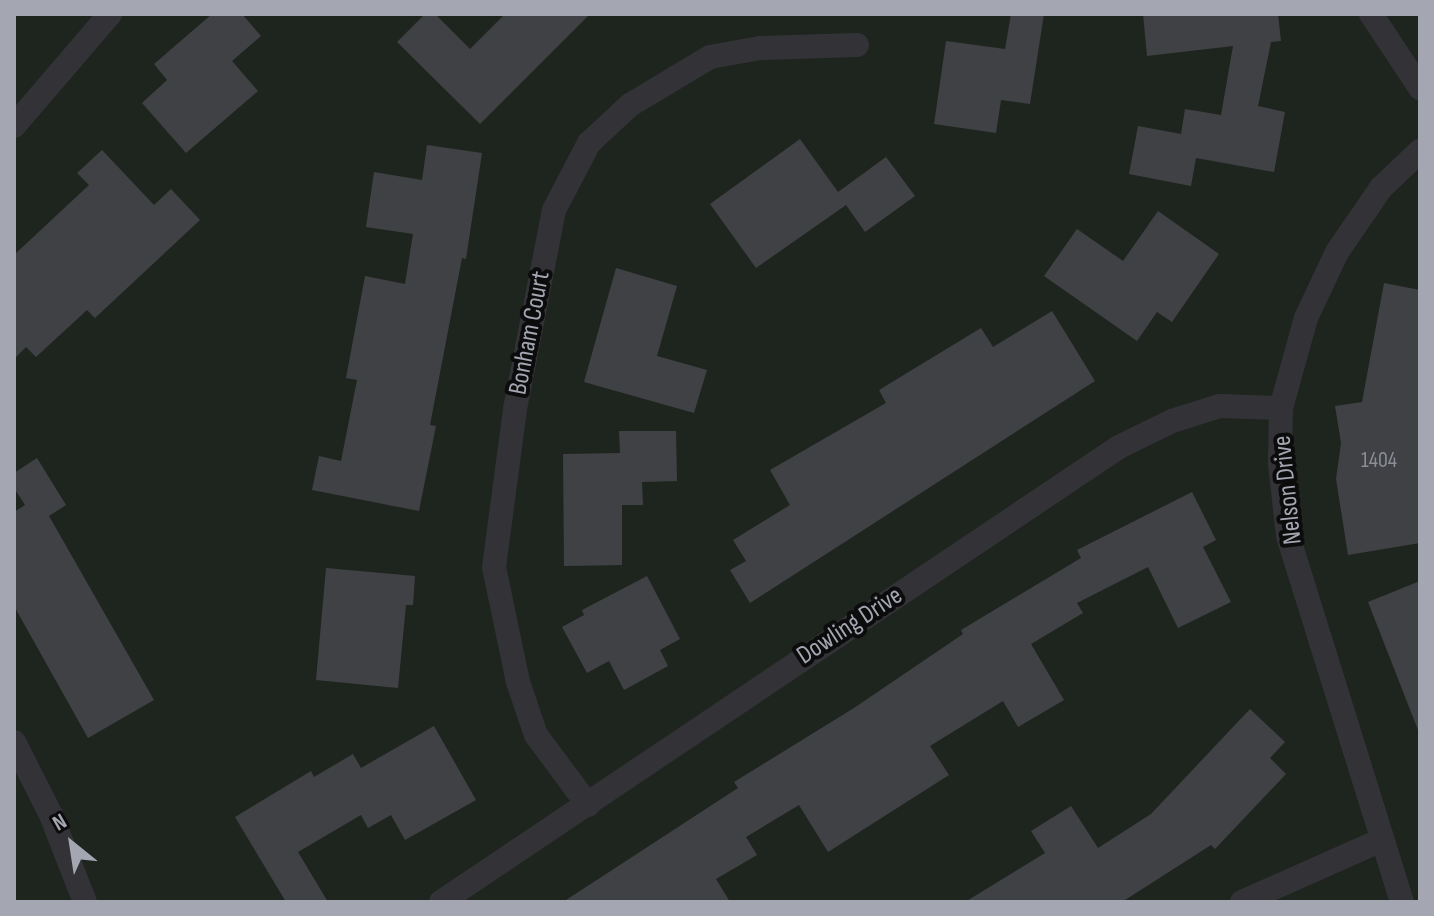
<!DOCTYPE html>
<html>
<head>
<meta charset="utf-8">
<style>
	body { margin:0 }
	#map { position:relative; width:1434px; height:916px; overflow:hidden; background:#111112; font-family:"Sofia Sans Condensed",sans-serif }
	div>[style] { position:absolute }
	.green>* { inset:0; background:#1e251f; transform-origin:0 0 }
	.building>* { inset:0; background:#404145 }
	.street>* { height:24px; margin:-12px; padding:0 12px; transform-origin:12px; border-radius:12px; background:#333337 }
	span { translate:-50% -50%; white-space:nowrap; text-align:center; line-height:1.15; -webkit-text-stroke:8px #0c0c0d; paint-order:stroke }
	.number-label { font-size:22px; color:#8b8e97 }
	.number-label span { -webkit-text-stroke-width:0 }
	.street-label { font-size:26px; color:#a4a7b2 }
	.frame { position:absolute; inset:0; border:16px solid #a4a7b2; pointer-events:none }
	.north { position:absolute; left:32px; top:804px; width:80px; height:80px; -webkit-text-stroke:6px #0c0c0d; paint-order:stroke; rotate:330deg; font-size:22px; font-weight:700; line-height:32px; text-align:center; color:#a4a7b2 }
	.north::after { content:''; display:block; margin:auto; width:28px; height:36px; background:#a4a7b2; clip-path:polygon(50% 0,100% 100%,50% 72%,0 100%) }
</style>
</head>
<body>
<div id="map">
	<div class="green">
		<i style="left:14px;top:14px;width:1406px;height:888px"></i>
	</div>
	<div class="building">
		<i style="clip-path:polygon(212px 14px,242px 14px,261px 36px,232px 61px,258px 91px,186px 153px,142px 103px,167px 80px,154px 64px)"></i>
		<i style="clip-path:polygon(425px 14px,435px 14px,470px 49px,505px 14px,590px 14px,480px 124px,397px 42px)"></i>
		<i style="clip-path:polygon(1011px 14px,1044px 14px,1030px 104px,1001px 100px,996px 133px,934px 124px,946px 41px,1005px 49px)"></i>
		<i style="clip-path:polygon(1143px 14px,1278px 14px,1281px 41px,1271px 42px,1258px 106px,1285px 112px,1274px 172px,1196px 158px,1191px 186px,1129px 174px,1138px 126px,1181px 134px,1185px 109px,1221px 115px,1233px 46px,1147px 56px)"></i>
		<i style="clip-path:polygon(800px 139px,838px 192px,886px 157px,915px 196px,865px 232px,846px 205px,756px 268px,710px 204px)"></i>
		<i style="clip-path:polygon(427px 145px,482px 153px,466px 259px,462px 258px,430px 425px,436px 426px,419px 511px,312px 490px,319px 456px,341px 461px,357px 380px,346px 378px,365px 276px,405px 284px,413px 234px,366px 227px,374px 172px,422px 180px)"></i>
		<i style="clip-path:polygon(102px 150px,154px 205px,171px 189px,200px 220px,95px 318px,87px 310px,36px 357px,26px 347px,14px 359px,14px 255px,89px 185px,77px 173px)"></i>
		<i style="clip-path:polygon(1158px 211px,1219px 254px,1172px 322px,1157px 312px,1137px 341px,1044px 276px,1077px 229px,1123px 261px)"></i>
		<i style="clip-path:polygon(616px 268px,677px 286px,657px 356px,707px 370px,694px 413px,584px 382px)"></i>
		<i style="clip-path:polygon(1384px 283px,1420px 290px,1420px 543px,1348px 555px,1336px 479px,1341px 443px,1335px 406px,1362px 402px)"></i>
		<i style="clip-path:polygon(1052px 311px,1095px 381px,750px 603px,730px 570px,746px 561px,733px 540px,790px 505px,770px 470px,886px 403px,879px 390px,981px 328px,993px 347px)"></i>
		<i style="clip-path:polygon(619px 431px,676px 431px,677px 481px,642px 482px,643px 505px,622px 505px,622px 565px,564px 566px,563px 454px,620px 453px)"></i>
		<i style="clip-path:polygon(37px 458px,66px 505px,49px 516px,154px 700px,88px 738px,14px 606px,14px 512px,25px 505px,14px 488px,14px 473px)"></i>
		<i style="clip-path:polygon(1192px 492px,1216px 540px,1203px 547px,1231px 602px,1178px 628px,1148px 567px,1077px 603px,1083px 613px,1031px 644px,1064px 700px,1018px 727px,1003px 701px,930px 746px,949px 775px,828px 852px,799px 805px,746px 837px,757px 855px,716px 879px,730px 902px,563px 902px,738px 788px,734px 782px,854px 708px,963px 634px,961px 630px,1081px 558px,1077px 550px)"></i>
		<i style="clip-path:polygon(326px 568px,415px 576px,413px 605px,406px 605px,398px 688px,316px 680px)"></i>
		<i style="clip-path:polygon(647px 576px,680px 639px,660px 650px,668px 666px,624px 690px,609px 661px,587px 673px,562px 627px,584px 615px,582px 610px)"></i>
		<i style="clip-path:polygon(1420px 581px,1420px 730px,1418px 730px,1368px 602px)"></i>
		<i style="clip-path:polygon(1250px 709px,1285px 742px,1270px 758px,1286px 774px,1215px 849px,1211px 845px,1122px 902px,965px 902px,1045px 853px,1031px 831px,1071px 806px,1098px 848px,1151px 814px)"></i>
		<i style="clip-path:polygon(434px 726px,476px 800px,405px 840px,391px 815px,368px 828px,361px 815px,298px 852px,328px 902px,286px 902px,235px 817px,311px 771px,314px 777px,353px 754px,361px 768px)"></i>
	</div>
	<div class="street">
		<i style="left:1371px;top:14px;width:89px;rotate:56.5deg"></i>
		<i style="left:14px;top:126px;width:148px;rotate:-49.4deg"></i>
		<i style="left:14px;top:742px;width:82px;rotate:63.1deg"></i>
		<i style="left:51px;top:815px;width:93px;rotate:68.7deg"></i>
		<i style="left:588px;top:805px;width:87px;rotate:-126.6deg"></i>
		<i style="left:536px;top:735px;width:56px;rotate:-108.8deg"></i>
		<i style="left:518px;top:682px;width:117px;rotate:-101.8deg"></i>
		<i style="left:494px;top:567px;width:159px;rotate:-82.4deg"></i>
		<i style="left:515px;top:409px;width:203px;rotate:-78.9deg"></i>
		<i style="left:554px;top:210px;width:76px;rotate:-62.4deg"></i>
		<i style="left:589px;top:143px;width:56px;rotate:-42.8deg"></i>
		<i style="left:630px;top:105px;width:93px;rotate:-31deg"></i>
		<i style="left:710px;top:57px;width:51px;rotate:-10.2deg"></i>
		<i style="left:760px;top:48px;width:97px;rotate:-1.8deg"></i>
		<i style="left:441px;top:902px;width:817px;rotate:-33.87deg"></i>
		<i style="left:1119px;top:447px;width:59px;rotate:-26.1deg"></i>
		<i style="left:1172px;top:421px;width:50px;rotate:-17.4deg"></i>
		<i style="left:1220px;top:406px;width:61px;rotate:1.9deg"></i>
		<i style="left:1242px;top:902px;width:152px;rotate:-24deg"></i>
		<i style="left:1402px;top:902px;width:383px;rotate:-107.3deg"></i>
		<i style="left:1288px;top:536px;width:72px;rotate:-96.3deg"></i>
		<i style="left:1280px;top:464px;width:56px;rotate:-89deg"></i>
		<i style="left:1281px;top:408px;width:93px;rotate:-74.5deg"></i>
		<i style="left:1306px;top:318px;width:73px;rotate:-64.8deg"></i>
		<i style="left:1337px;top:252px;width:78px;rotate:-55.5deg"></i>
		<i style="left:1381px;top:188px;width:54px;rotate:-43.5deg"></i>
	</div>
	<div class="number-label">
		<span style="left:1379px;top:461px">1404</span>
	</div>
	<div class="street-label">
		<span style="left:530px;top:333px;rotate:-79deg">Bonham Court</span>
		<span style="left:1288px;top:490px;rotate:-96deg">Nelson Drive</span>
		<span style="left:850px;top:626px;rotate:-33deg">Dowling Drive</span>
	</div>
	<div class="frame"></div>
	<div class="north">N</div>
</div>
</body>
</html>
